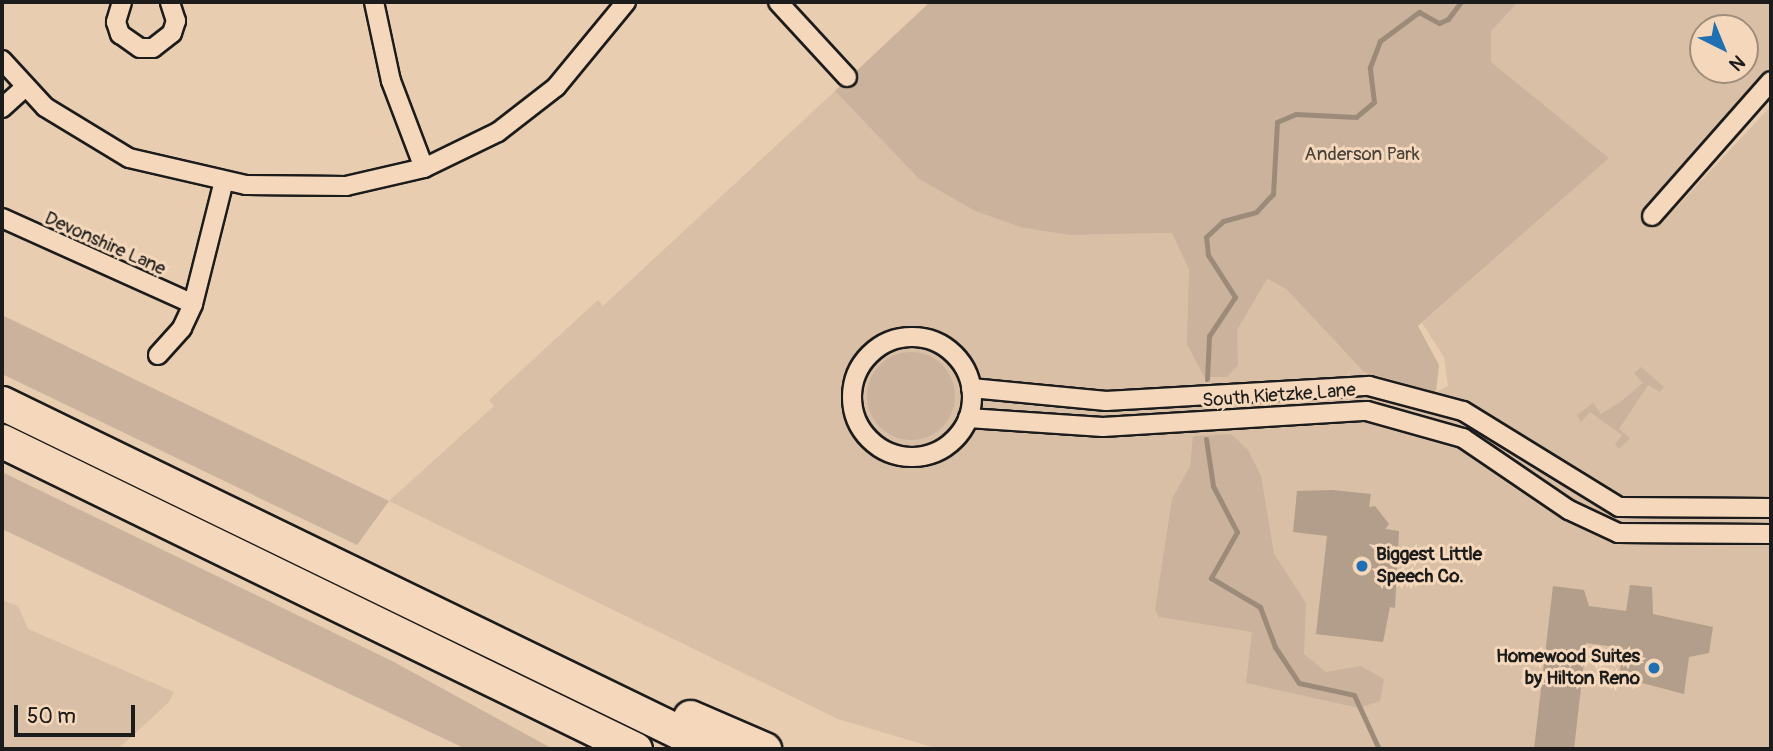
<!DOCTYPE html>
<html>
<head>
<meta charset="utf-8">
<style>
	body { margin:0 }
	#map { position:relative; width:1773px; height:751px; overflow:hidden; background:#e8cdb1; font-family:Pangolin,sans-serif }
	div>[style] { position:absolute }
	.built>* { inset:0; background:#d8bfa5 }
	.green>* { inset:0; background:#cab29c }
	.round { border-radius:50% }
	.stream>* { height:5px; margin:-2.5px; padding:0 2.5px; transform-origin:2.5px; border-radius:2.5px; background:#9d8b7a }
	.building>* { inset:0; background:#b29e8a }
	.roads { filter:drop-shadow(2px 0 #1c1c1c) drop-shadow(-2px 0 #1c1c1c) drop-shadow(0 2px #1c1c1c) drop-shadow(0 -2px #1c1c1c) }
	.street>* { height:18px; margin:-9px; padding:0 9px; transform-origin:9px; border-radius:9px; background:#f5d8bb }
	.street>.ring { margin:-9px; padding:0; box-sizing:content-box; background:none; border:18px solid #f5d8bb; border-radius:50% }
	.highway>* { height:33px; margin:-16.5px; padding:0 16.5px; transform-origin:16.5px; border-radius:16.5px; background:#f5d8bb }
	.dots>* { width:19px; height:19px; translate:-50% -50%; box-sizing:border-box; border:4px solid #f5d8bb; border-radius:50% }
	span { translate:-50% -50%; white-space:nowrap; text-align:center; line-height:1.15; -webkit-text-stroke:6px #f5d8bb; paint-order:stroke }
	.park-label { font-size:19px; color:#48423c }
	.street-label { font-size:19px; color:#1c1c1c }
	.poi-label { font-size:19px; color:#1c1c1c; font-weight:700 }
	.left { translate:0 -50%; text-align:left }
	.right { translate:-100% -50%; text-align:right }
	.frame { position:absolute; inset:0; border:4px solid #1c1c1c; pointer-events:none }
	.north { position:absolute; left:1689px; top:14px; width:70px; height:70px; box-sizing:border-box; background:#f5d8bb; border:2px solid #9e8d7b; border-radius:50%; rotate:137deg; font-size:19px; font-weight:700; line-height:28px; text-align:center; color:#1c1c1c }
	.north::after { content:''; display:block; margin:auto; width:24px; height:32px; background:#1f6fb2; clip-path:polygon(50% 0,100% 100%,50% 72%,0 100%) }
	.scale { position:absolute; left:14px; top:705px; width:121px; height:32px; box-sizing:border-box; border:4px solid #1c1c1c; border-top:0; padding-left:9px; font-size:21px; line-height:24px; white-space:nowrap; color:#1c1c1c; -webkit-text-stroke:5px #f5d8bb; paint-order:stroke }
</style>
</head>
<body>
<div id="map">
	<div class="built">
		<i style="clip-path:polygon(evenodd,1501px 2px,1771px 2px,1771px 65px,1657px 196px,1674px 210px,1771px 106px,1771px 749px,939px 749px,838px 719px,389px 501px,494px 406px,489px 400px,598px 300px,603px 306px,835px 91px,919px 179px,975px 211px,1023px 228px,1070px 235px,1172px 233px,1286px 289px,1364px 372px,1436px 392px,1448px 386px,1444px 357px,1422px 323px,1609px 158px,1461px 38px,1501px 2px,1703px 28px,1745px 28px,1745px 70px,1703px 70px,1703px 28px)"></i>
		<i style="clip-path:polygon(2px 600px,18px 606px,28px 629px,174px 692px,169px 702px,118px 749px,2px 749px)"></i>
	</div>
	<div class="green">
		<i style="clip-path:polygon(930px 2px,1518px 2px,1491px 31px,1491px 62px,1609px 158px,1418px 326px,1439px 365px,1436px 392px,1364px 372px,1286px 289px,1267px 279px,1237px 330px,1238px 365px,1227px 377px,1204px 377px,1187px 344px,1189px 269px,1172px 233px,1070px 235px,1023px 228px,975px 211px,919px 179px,835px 91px)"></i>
		<i style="clip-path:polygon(2px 315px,136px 380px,389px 501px,357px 545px,2px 374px)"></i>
		<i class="round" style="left:867px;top:352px;width:88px;height:88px"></i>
		<i style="clip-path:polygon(1641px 367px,1664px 387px,1660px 392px,1648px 385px,1619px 429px,1630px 438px,1619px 449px,1615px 444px,1622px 435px,1590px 412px,1581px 422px,1577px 415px,1593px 403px,1601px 414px,1619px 403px,1643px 383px,1634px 373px)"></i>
		<i style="clip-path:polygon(1231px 434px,1248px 450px,1261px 476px,1274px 554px,1306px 603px,1304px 654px,1326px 672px,1361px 666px,1384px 679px,1380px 701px,1359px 708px,1246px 683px,1252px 632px,1159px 617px,1155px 610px,1172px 499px,1190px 466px,1193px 436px)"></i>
		<i style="clip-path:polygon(2px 472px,392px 661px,553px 749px,466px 749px,2px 529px)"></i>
	</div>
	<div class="stream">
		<i style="left:1207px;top:379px;width:43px;rotate:-87.3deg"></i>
		<i style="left:1209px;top:336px;width:47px;rotate:-56.3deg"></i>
		<i style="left:1235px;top:297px;width:50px;rotate:-122.7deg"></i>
		<i style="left:1208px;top:255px;width:18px;rotate:-96deg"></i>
		<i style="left:1206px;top:237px;width:23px;rotate:-43deg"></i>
		<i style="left:1223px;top:221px;width:34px;rotate:-15deg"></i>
		<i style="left:1256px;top:212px;width:25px;rotate:-47deg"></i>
		<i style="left:1273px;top:194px;width:72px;rotate:-86.8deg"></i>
		<i style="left:1277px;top:122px;width:21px;rotate:-23deg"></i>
		<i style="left:1296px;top:114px;width:60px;rotate:2.9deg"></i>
		<i style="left:1356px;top:117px;width:23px;rotate:-40deg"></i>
		<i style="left:1374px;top:102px;width:35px;rotate:-97deg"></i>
		<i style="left:1370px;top:67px;width:28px;rotate:-69deg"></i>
		<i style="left:1380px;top:41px;width:49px;rotate:-36.6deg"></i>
		<i style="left:1419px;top:12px;width:23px;rotate:29deg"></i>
		<i style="left:1439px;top:23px;width:10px;rotate:-24deg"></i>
		<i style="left:1448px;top:19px;width:21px;rotate:-53deg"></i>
		<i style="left:1206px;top:439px;width:48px;rotate:81.5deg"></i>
		<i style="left:1213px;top:486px;width:52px;rotate:62.4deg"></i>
		<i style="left:1237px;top:532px;width:53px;rotate:119.5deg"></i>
		<i style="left:1211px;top:578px;width:57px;rotate:30.6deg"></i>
		<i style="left:1260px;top:607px;width:43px;rotate:69.4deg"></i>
		<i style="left:1275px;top:647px;width:43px;rotate:56.3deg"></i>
		<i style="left:1299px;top:683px;width:56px;rotate:12.3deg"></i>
		<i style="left:1354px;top:695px;width:60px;rotate:65.2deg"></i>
	</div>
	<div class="building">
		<i style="clip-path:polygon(1332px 490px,1371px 494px,1369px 507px,1375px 506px,1389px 524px,1385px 529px,1399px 531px,1395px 608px,1390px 607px,1383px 642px,1316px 634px,1327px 536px,1293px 532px,1297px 491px)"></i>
		<i style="clip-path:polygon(1630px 585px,1652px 587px,1653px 614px,1713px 627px,1709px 653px,1689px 657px,1684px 694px,1619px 677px,1623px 648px,1586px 643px,1574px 749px,1534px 749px,1553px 586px,1584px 590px,1589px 606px,1626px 611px)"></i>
	</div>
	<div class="roads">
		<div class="street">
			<i style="left:122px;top:2px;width:21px;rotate:107deg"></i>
			<i style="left:116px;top:22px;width:13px;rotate:72deg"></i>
			<i style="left:120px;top:34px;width:24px;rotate:35deg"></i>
			<i style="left:140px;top:48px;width:13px"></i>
			<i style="left:153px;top:48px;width:24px;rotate:-38deg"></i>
			<i style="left:172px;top:33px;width:13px;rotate:-72deg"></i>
			<i style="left:176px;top:21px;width:20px;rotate:-108deg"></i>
			<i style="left:374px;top:2px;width:81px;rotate:77.9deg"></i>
			<i style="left:391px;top:81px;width:93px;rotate:69.2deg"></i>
			<i style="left:778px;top:2px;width:102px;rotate:47.4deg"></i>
			<i style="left:2px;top:60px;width:64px;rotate:47.5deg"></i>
			<i style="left:45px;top:107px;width:98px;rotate:31.3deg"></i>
			<i style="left:129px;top:158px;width:120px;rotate:13deg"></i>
			<i style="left:246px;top:185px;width:100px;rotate:0.6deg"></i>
			<i style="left:346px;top:186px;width:80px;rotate:-13deg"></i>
			<i style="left:424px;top:168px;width:82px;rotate:-25.9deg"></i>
			<i style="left:498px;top:132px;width:73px;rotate:-37.8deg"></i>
			<i style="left:556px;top:87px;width:110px;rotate:-50.5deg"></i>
			<i style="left:2px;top:108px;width:30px;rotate:-42deg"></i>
			<i style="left:1652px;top:216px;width:180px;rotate:-48.6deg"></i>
			<i style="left:2px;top:218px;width:209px;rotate:24.2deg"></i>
			<i class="ring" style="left:852px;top:337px;width:102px;height:102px"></i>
			<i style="left:158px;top:355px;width:36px;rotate:-48deg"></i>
			<i style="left:182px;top:328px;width:26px;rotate:-65deg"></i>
			<i style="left:193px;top:304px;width:127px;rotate:-75.9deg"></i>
			<i style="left:971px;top:388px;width:136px;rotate:5.5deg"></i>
			<i style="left:1106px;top:401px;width:263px;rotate:-3.3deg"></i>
			<i style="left:1369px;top:386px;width:97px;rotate:14.9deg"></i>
			<i style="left:1463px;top:411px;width:183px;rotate:31.6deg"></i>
			<i style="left:1619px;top:507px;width:152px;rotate:0.4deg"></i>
			<i style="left:968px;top:418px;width:135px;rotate:3.8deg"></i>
			<i style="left:1103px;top:427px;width:264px;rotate:-3.5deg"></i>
			<i style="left:1367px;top:411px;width:100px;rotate:15.7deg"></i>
			<i style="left:1463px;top:438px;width:128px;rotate:34.2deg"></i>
			<i style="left:1569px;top:510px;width:54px;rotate:25.1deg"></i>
			<i style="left:1618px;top:533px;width:153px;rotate:0.4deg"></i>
		</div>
		<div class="highway">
			<i style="left:2px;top:403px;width:792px;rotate:25.92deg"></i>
			<i style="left:2px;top:441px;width:704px;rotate:25.95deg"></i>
			<i style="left:690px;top:717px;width:81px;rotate:23.4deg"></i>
		</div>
	</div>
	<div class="dots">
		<i style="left:1362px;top:566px;background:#1f6fb2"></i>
		<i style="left:1654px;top:668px;background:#1f6fb2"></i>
	</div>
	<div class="park-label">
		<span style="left:1362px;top:155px">Anderson Park</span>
	</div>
	<div class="street-label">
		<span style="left:105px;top:244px;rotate:24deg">Devonshire Lane</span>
		<span style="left:1279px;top:396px;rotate:-4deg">South Kietzke Lane</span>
	</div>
	<div class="poi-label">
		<span class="left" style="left:1376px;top:566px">Biggest Little<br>Speech Co.</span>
		<span class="right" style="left:1640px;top:668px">Homewood Suites<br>by Hilton Reno</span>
	</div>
	<div class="frame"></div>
	<div class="north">N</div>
	<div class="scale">50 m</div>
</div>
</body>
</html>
